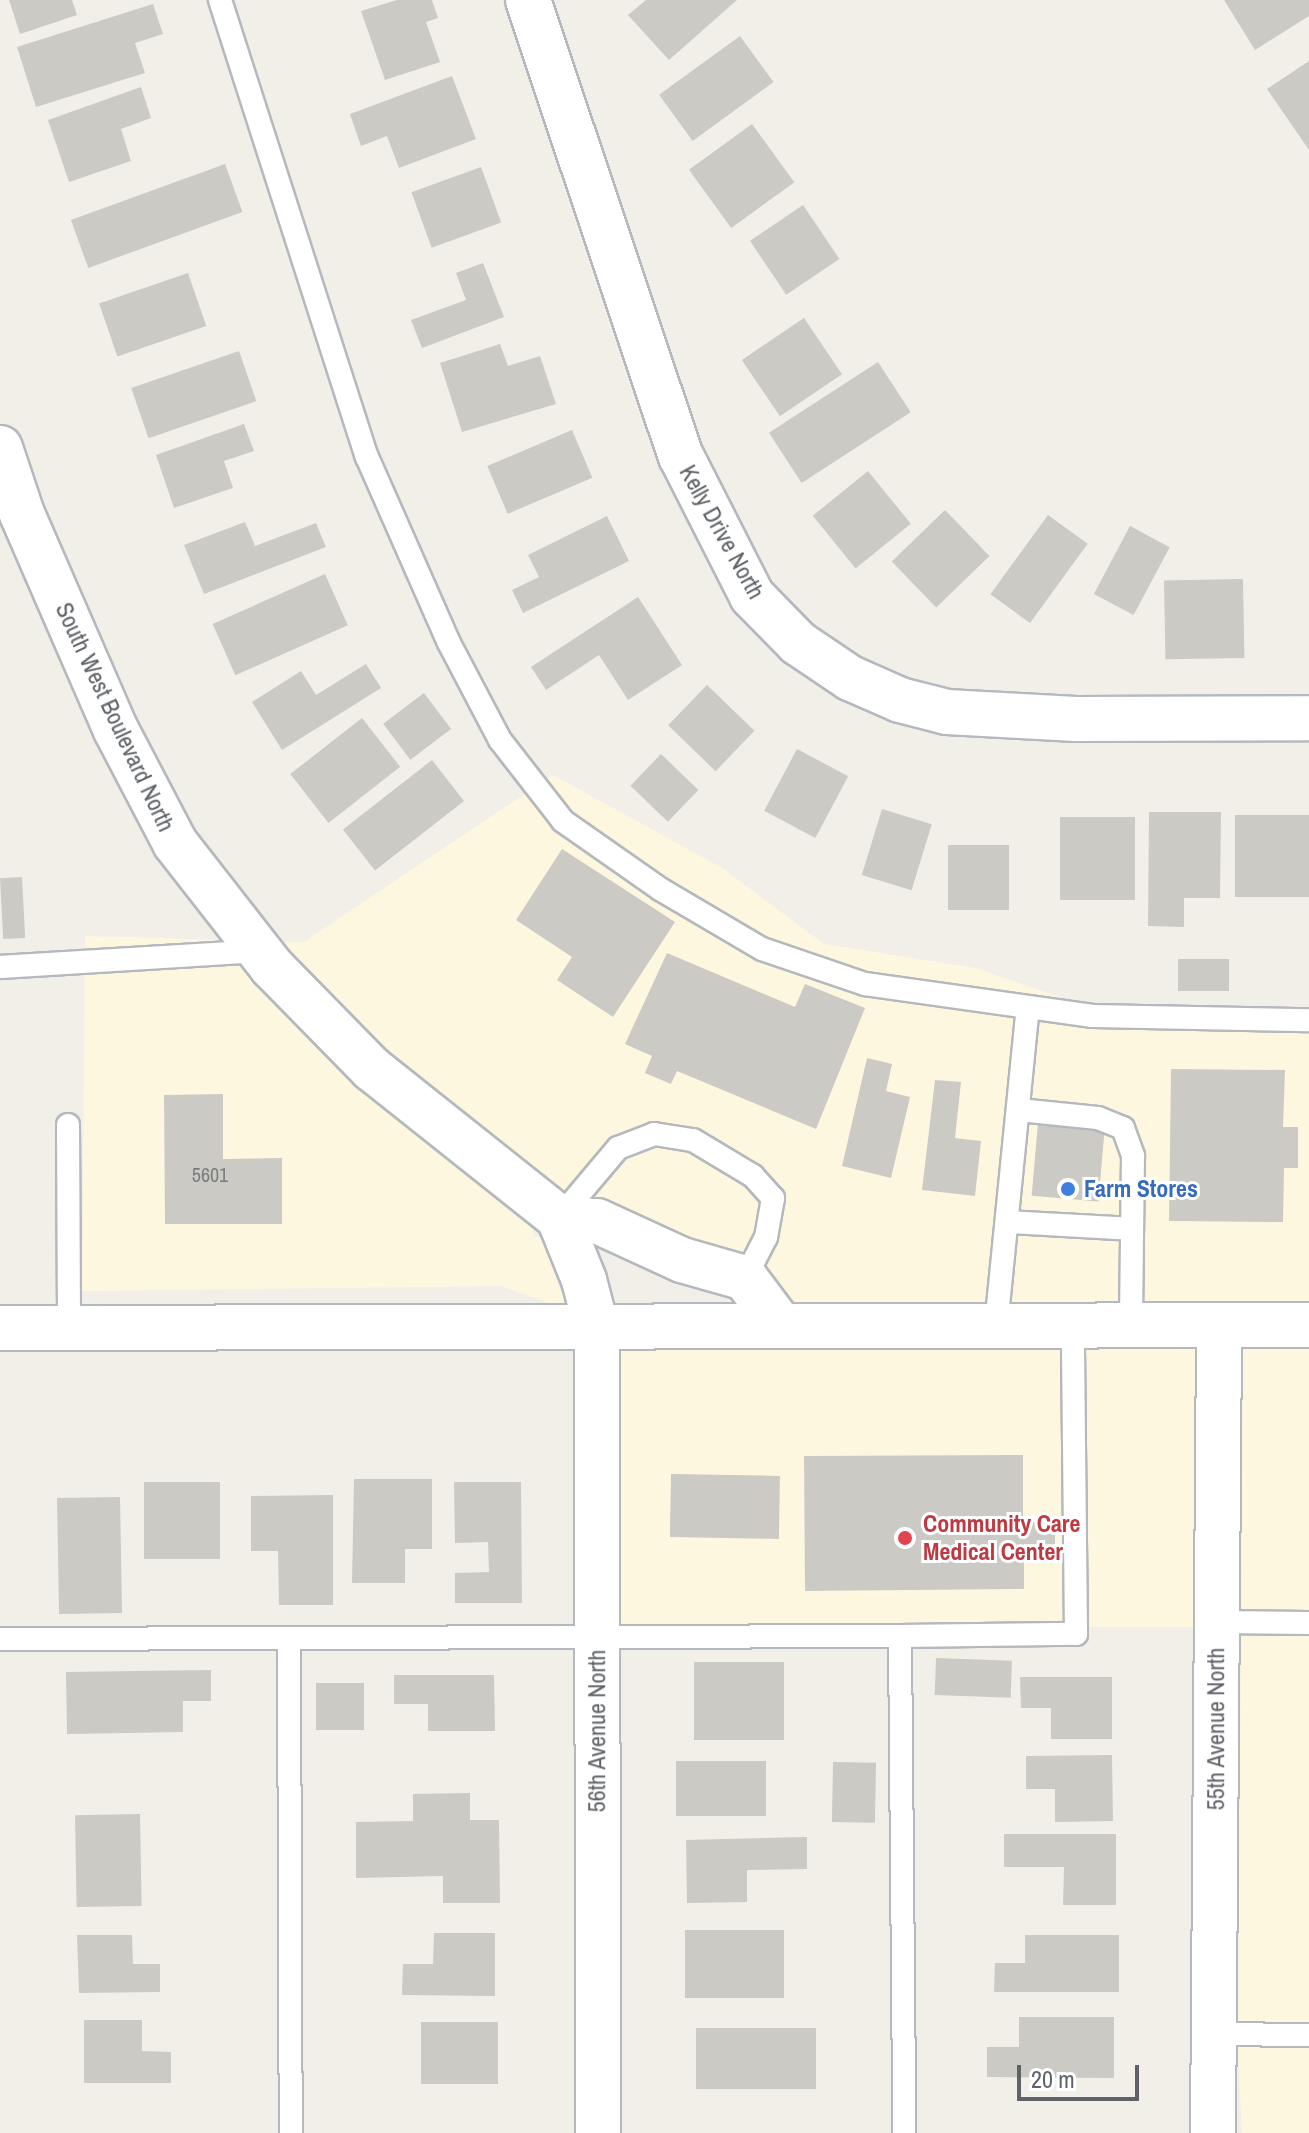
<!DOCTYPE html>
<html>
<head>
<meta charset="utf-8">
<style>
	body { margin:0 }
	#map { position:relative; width:1309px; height:2133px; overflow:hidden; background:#f1efe8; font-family:"Archivo Narrow",sans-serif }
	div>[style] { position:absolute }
	.commercial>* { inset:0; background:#fef7e0; transform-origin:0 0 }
	.building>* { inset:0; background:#cccac5; transform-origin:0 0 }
	.roads { filter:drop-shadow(2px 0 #b5b8bc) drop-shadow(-2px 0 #b5b8bc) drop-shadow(0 2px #b5b8bc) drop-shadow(0 -2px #b5b8bc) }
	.lane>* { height:22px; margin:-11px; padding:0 11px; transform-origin:11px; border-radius:11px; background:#fff }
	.street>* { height:44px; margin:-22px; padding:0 22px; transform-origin:22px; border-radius:22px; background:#fff }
	.secondary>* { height:44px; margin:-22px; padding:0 22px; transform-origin:22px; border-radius:22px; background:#fff }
	.dots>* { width:22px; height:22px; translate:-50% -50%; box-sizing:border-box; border:4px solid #fff; border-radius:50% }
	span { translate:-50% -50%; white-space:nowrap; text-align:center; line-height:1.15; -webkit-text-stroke:6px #fff; paint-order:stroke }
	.number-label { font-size:20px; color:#7a7d7f }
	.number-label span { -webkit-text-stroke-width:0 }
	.street-label { font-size:24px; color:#5f6368 }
	.shop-label { font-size:24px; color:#366cbe; font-weight:700 }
	.left { translate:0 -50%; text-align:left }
	.health-label { font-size:24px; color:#be3a42; font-weight:700 }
	.scale { position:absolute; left:1017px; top:2065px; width:122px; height:36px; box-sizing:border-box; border:4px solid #5f6368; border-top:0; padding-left:10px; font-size:24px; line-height:28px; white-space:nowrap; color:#5f6368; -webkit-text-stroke:6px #fff; paint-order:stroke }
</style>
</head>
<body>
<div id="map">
	<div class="commercial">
		<i style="clip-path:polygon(553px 775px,722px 868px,824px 944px,975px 968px,1144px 1026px,1309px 1017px,1309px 1304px,794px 1305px,752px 1258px,691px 1241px,576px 1198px,573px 1191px,563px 1193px,389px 1053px,282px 942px,304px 942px)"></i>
		<i style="clip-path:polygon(85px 936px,223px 940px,255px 980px,356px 1084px,533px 1227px,533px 1237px,542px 1237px,567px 1309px,501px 1286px,82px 1291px)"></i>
		<i style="clip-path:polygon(1309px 1346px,1309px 2133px,1242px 2133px,1238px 2049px,1243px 1347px)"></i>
		<i style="left:1195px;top:1347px;width:280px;height:574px;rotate:90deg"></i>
	</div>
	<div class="building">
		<i style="clip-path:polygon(9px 0,72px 0,77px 15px,20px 34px)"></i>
		<i style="clip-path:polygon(397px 0,432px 0,438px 18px,426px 22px,440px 62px,385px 80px,361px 11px)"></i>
		<i style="clip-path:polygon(646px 0,737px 0,669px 60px,628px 15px)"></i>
		<i style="clip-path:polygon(1224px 0,1309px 0,1309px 16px,1255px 50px)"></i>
		<i style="clip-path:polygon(153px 4px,163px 34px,135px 43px,145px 73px,36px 107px,17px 47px)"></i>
		<i style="left:740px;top:36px;width:57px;height:100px;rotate:54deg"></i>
		<i style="clip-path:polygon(1309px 61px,1309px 150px,1267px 89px)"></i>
		<i style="clip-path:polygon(452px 76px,476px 139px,399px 168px,387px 136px,361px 146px,350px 114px)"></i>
		<i style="clip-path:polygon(141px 87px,151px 118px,121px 129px,131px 161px,69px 182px,48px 120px)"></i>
		<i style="left:752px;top:124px;width:72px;height:78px;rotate:54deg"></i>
		<i style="left:225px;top:164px;width:51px;height:164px;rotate:70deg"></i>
		<i style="left:481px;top:167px;width:59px;height:74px;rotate:70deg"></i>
		<i style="left:803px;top:205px;width:65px;height:64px;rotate:56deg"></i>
		<i style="clip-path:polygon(483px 263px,504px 317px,422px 348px,411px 320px,466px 300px,456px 273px)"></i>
		<i style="left:188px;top:273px;width:56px;height:94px;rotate:71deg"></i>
		<i style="left:804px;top:318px;width:68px;height:75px;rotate:56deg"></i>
		<i style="clip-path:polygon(500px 344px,508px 366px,540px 356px,556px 404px,462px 432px,440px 363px)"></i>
		<i style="left:239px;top:351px;width:53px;height:114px;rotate:71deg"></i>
		<i style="left:878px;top:362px;width:60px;height:130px;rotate:57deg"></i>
		<i style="clip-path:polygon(244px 424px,254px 451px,224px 461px,233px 488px,174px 508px,156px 455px)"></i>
		<i style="left:572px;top:430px;width:52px;height:92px;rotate:67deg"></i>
		<i style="left:868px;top:471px;width:68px;height:71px;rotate:51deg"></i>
		<i style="left:945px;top:510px;width:64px;height:74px;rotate:46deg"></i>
		<i style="left:1048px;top:515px;width:49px;height:98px;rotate:36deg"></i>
		<i style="clip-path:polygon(607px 516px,629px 561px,523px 613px,512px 590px,539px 577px,528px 555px)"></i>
		<i style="clip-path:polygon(245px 522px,255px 546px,316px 523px,326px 547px,204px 594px,184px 545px)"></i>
		<i style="left:1130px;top:526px;width:45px;height:77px;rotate:28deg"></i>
		<i style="left:325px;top:574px;width:56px;height:123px;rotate:66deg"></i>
		<i style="left:1243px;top:579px;width:79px;height:79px;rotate:89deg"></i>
		<i style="clip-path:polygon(638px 597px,682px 665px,628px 700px,599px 655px,546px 690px,531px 667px)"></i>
		<i style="clip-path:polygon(366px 664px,381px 688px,282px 750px,252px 702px,301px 671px,316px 695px)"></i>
		<i style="left:707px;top:685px;width:66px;height:56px;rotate:44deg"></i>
		<i style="left:424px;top:693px;width:45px;height:51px;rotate:53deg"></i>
		<i style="left:362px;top:718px;width:62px;height:91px;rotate:52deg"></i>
		<i style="left:797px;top:749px;width:58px;height:70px;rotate:28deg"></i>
		<i style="left:661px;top:754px;width:52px;height:44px;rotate:44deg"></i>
		<i style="left:432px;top:760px;width:52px;height:113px;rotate:52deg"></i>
		<i style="left:882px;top:809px;width:52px;height:69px;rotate:17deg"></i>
		<i style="clip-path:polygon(1149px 812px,1221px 812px,1220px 898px,1184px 898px,1184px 927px,1148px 926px)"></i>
		<i style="left:1235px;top:815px;width:74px;height:82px"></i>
		<i style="left:1060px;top:817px;width:75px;height:83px"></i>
		<i style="left:948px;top:845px;width:61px;height:65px"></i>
		<i style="clip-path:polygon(562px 849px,675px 922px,613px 1017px,557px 980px,572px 957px,516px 920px)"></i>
		<i style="left:22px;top:877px;width:61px;height:22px;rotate:87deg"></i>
		<i style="clip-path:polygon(667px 953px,795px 1007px,805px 984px,865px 1008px,816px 1129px,677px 1071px,671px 1084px,645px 1073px,652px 1056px,625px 1044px)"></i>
		<i style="left:1178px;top:959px;width:51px;height:32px"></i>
		<i style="clip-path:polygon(867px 1058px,892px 1064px,886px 1091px,910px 1097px,891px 1178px,842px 1166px)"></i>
		<i style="clip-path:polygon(1171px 1069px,1285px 1070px,1283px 1127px,1298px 1127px,1298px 1168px,1284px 1168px,1283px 1222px,1169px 1221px)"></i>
		<i style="clip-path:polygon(935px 1080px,961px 1082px,955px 1138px,981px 1141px,975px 1196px,922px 1190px)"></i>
		<i style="clip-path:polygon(223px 1094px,223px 1159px,282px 1158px,282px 1224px,165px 1224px,164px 1095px)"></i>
		<i style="left:1038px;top:1123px;width:67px;height:73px;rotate:5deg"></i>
		<i style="clip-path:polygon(1023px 1455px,1023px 1522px,1055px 1522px,1055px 1555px,1024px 1556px,1024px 1589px,805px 1591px,804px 1456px)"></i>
		<i style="left:671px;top:1474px;width:109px;height:63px;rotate:1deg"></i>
		<i style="clip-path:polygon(354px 1479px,432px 1479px,432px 1549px,405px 1549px,405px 1583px,352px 1583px)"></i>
		<i style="left:144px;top:1482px;width:76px;height:77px"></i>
		<i style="clip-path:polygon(454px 1482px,521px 1482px,522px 1603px,455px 1603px,455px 1573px,489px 1572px,488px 1542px,455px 1543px)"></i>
		<i style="clip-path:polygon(333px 1495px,333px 1605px,279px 1605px,278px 1551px,251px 1551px,251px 1496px)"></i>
		<i style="left:120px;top:1497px;width:116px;height:63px;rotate:89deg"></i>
		<i style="left:936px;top:1658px;width:76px;height:37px;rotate:2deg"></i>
		<i style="left:694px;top:1662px;width:90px;height:78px"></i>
		<i style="clip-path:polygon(211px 1670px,211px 1701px,183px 1701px,183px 1732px,67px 1734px,66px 1672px)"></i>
		<i style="clip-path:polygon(394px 1675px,494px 1675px,495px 1731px,428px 1731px,428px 1704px,394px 1704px)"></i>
		<i style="clip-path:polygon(1020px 1677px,1112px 1677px,1112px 1739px,1051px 1739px,1051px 1708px,1021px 1708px)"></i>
		<i style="left:316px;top:1683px;width:48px;height:47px"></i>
		<i style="clip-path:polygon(1112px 1755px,1113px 1821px,1055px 1822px,1055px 1789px,1026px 1789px,1026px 1756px)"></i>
		<i style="left:766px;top:1761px;width:55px;height:90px;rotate:90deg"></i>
		<i style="left:833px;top:1762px;width:43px;height:60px;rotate:1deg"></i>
		<i style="clip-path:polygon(470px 1793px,470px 1820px,499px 1820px,500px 1903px,443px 1903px,443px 1876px,356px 1878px,356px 1822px,413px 1821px,413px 1794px)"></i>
		<i style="left:140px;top:1814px;width:92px;height:65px;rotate:89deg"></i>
		<i style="clip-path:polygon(1004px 1834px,1116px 1834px,1116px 1905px,1063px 1905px,1064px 1867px,1004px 1867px)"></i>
		<i style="clip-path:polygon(807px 1837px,807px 1869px,747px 1870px,747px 1902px,687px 1903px,686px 1840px)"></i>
		<i style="left:685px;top:1930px;width:99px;height:68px"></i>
		<i style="clip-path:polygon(434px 1933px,495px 1933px,495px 1996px,402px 1995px,403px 1964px,433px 1964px)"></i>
		<i style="clip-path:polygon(77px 1935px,132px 1935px,133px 1964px,160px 1964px,160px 1992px,79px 1993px)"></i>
		<i style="clip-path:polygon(1025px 1935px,1119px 1935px,1119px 1992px,994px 1992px,995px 1963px,1025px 1963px)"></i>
		<i style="clip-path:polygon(1019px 2017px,1114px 2017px,1114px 2078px,987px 2077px,987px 2047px,1019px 2047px)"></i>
		<i style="clip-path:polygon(84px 2020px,142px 2020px,142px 2051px,171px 2052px,171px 2083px,84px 2083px)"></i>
		<i style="left:421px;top:2022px;width:77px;height:62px"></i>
		<i style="left:696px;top:2028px;width:120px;height:61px"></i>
	</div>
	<div class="roads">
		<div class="lane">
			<i style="left:220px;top:0;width:480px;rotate:72.2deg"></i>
			<i style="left:367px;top:457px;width:201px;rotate:66.2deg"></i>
			<i style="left:448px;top:641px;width:112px;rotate:62.3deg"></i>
			<i style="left:500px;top:740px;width:103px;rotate:52.1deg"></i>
			<i style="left:563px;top:821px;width:118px;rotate:35deg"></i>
			<i style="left:660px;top:889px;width:118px;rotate:30.5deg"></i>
			<i style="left:762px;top:949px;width:109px;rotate:18.8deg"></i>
			<i style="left:865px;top:984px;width:230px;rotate:8deg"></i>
			<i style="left:1093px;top:1016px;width:216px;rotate:1.1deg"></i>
			<i style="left:0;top:967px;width:261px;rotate:-3.5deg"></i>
			<i style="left:1019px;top:1110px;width:79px;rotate:5.8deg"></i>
			<i style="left:1098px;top:1118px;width:27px;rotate:22deg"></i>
			<i style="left:1123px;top:1128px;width:30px;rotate:70deg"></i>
			<i style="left:1133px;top:1156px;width:170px;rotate:90.7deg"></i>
			<i style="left:68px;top:1125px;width:203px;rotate:89.7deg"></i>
			<i style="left:559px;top:1218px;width:92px;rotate:-49.9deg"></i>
			<i style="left:618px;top:1148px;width:39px;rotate:-21deg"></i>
			<i style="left:654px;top:1134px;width:39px;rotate:9deg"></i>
			<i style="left:693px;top:1140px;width:70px;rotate:31deg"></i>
			<i style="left:753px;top:1176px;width:30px;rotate:48deg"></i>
			<i style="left:773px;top:1198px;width:40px;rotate:100deg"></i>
			<i style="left:766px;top:1237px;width:46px;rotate:117.1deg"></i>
			<i style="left:1008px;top:1222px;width:124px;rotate:3.2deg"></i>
			<i style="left:996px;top:1326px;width:320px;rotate:-84.3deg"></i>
			<i style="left:1217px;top:1622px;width:92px;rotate:0.6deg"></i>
			<i style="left:900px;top:1636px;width:176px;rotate:-0.7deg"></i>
			<i style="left:1076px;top:1634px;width:308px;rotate:-90.6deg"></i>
			<i style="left:0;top:1639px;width:900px;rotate:-0.19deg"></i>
			<i style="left:900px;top:1636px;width:497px;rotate:89.5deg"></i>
			<i style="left:289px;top:1639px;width:494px;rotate:89.8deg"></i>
			<i style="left:1214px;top:2034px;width:95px;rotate:0.6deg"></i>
		</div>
		<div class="street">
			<i style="left:528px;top:0;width:481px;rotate:71.5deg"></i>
			<i style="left:681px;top:456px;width:157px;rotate:63.1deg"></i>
			<i style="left:752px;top:596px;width:66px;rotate:45.6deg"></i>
			<i style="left:798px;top:643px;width:63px;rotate:33.9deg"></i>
			<i style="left:850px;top:678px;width:55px;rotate:23.7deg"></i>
			<i style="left:900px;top:700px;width:49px;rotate:14.3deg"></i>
			<i style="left:947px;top:712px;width:129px;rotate:3.1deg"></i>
			<i style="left:1076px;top:719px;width:233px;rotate:-0.2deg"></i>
			<i style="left:0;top:448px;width:70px;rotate:71.6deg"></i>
			<i style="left:22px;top:514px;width:236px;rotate:66.5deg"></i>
			<i style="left:116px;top:730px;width:127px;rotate:62.4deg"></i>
			<i style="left:175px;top:843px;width:157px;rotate:52deg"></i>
			<i style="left:272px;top:967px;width:143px;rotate:45.6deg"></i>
			<i style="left:372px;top:1069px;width:239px;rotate:38.5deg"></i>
			<i style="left:559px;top:1218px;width:67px;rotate:68deg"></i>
			<i style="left:584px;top:1280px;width:52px;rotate:75.4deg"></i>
			<i style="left:597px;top:1330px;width:803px;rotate:89.93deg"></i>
			<i style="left:559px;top:1218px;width:38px;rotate:5deg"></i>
			<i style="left:597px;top:1221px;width:94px;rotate:24.6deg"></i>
			<i style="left:682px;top:1260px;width:66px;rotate:15.9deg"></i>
			<i style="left:745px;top:1278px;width:60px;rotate:53.1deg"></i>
			<i style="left:1213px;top:2133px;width:807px;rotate:-89.57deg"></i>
		</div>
		<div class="secondary">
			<i style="left:0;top:1328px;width:1309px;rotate:-0.13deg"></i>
		</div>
	</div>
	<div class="dots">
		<i style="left:1068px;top:1189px;background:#3f7fe0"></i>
		<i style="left:905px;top:1538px;background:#e0444e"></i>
	</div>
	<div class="number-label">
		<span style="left:210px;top:1174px">5601</span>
	</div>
	<div class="street-label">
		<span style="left:722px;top:532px;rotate:61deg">Kelly Drive North</span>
		<span style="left:115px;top:717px;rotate:65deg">South West Boulevard North</span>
		<span style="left:1216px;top:1729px;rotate:-90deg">55th Avenue North</span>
		<span style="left:597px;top:1731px;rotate:-90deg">56th Avenue North</span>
	</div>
	<div class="shop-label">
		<span class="left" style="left:1084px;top:1189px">Farm Stores</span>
	</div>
	<div class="health-label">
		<span class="left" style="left:923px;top:1538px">Community Care<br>Medical Center</span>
	</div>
	<div class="scale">20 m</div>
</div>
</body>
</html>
